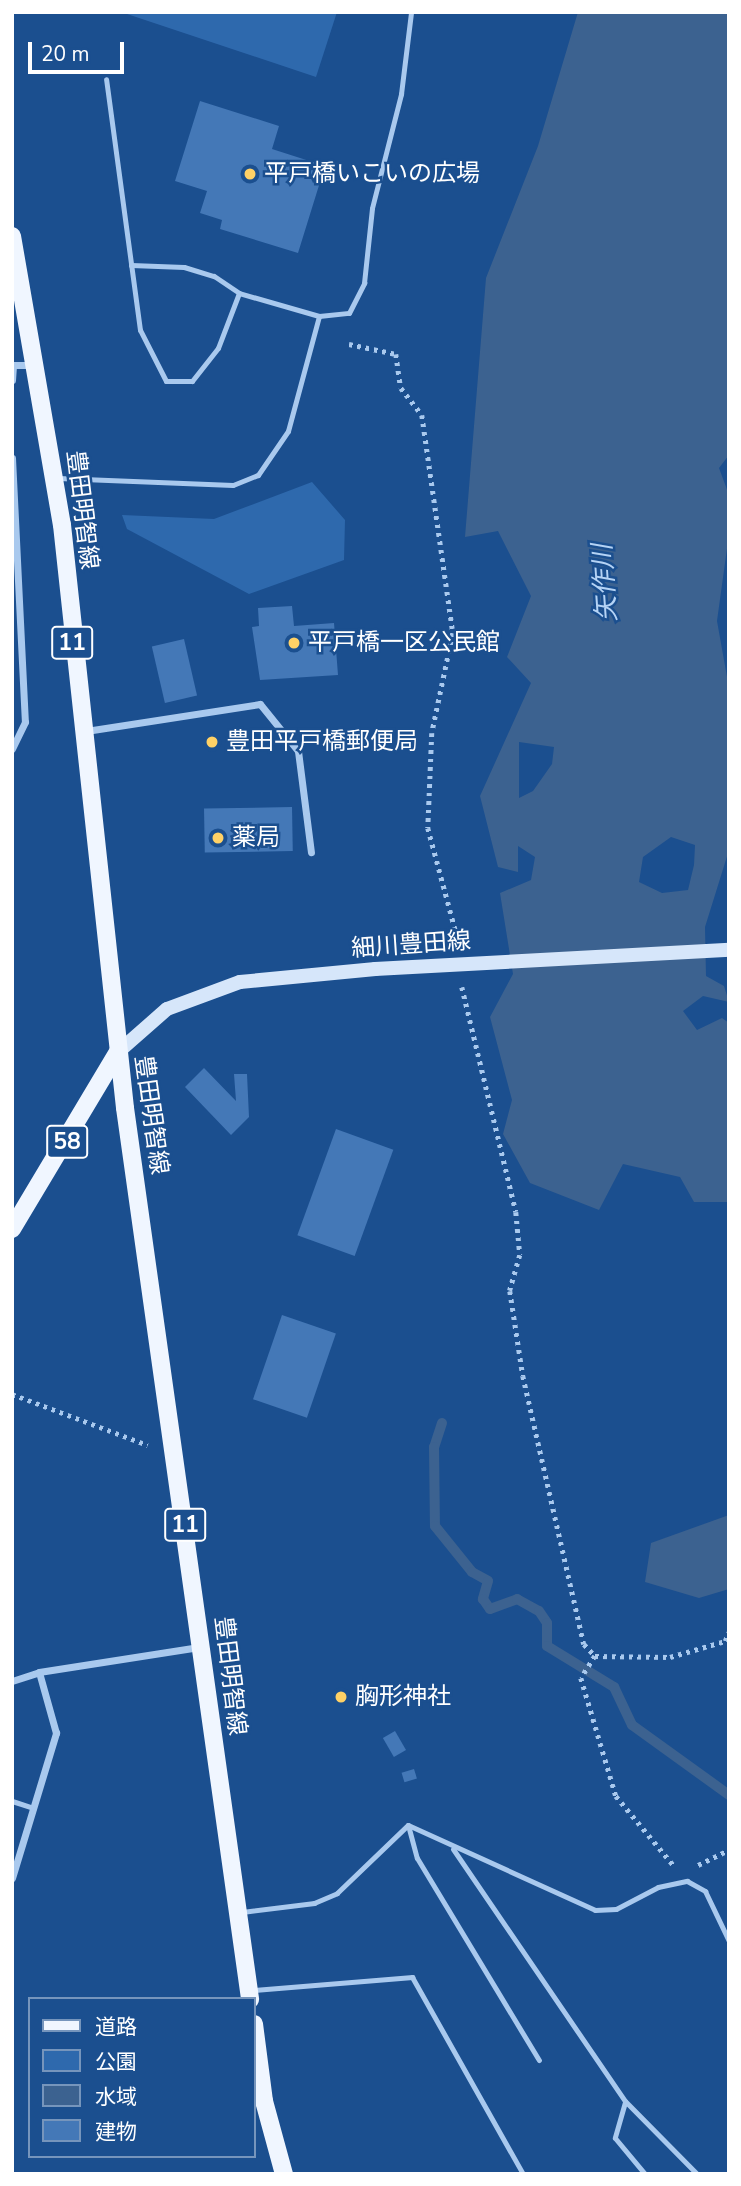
<!DOCTYPE html>
<html>
<head>
<meta charset="utf-8">
<style>
	body { margin:0 }
	#map { position:relative; width:741px; height:2186px; overflow:hidden; background:#1b4f8f; font-family:"Nunito Sans","Noto Sans JP",sans-serif }
	div>[style] { position:absolute }
	.green>* { inset:0; background:#2e69ad }
	.water>* { inset:0; background:#3c6290 }
	.stream>* { height:10px; margin:-5px; padding:0 5px; transform-origin:5px; border-radius:5px; background:#3c6290 }
	.building>* { inset:0; background:#4478b7; transform-origin:0 0 }
	.path>* { height:4.5px; margin-top:-2.25px; transform-origin:0; background:repeating-linear-gradient(90deg,#a9c9ee 0 3.5px,transparent 0 8.5px) }
	.service>* { height:5px; margin:-2.5px; padding:0 2.5px; transform-origin:2.5px; border-radius:2.5px; background:#a9c9ee }
	.minor>* { height:7px; margin:-3.5px; padding:0 3.5px; transform-origin:3.5px; border-radius:3.5px; background:#a9c9ee }
	.secondary>* { height:14px; margin:-7px; padding:0 7px; transform-origin:7px; border-radius:7px; background:#d6e6fa }
	.primary>* { height:18px; margin:-9px; padding:0 9px; transform-origin:9px; border-radius:9px; background:#f0f6ff }
	.secondary-bridge>* { height:14px; margin:-7px; padding:0 7px; transform-origin:7px; border-radius:7px; background:#d6e6fa }
	.dots>* { width:19px; height:19px; translate:-50% -50%; box-sizing:border-box; border:4px solid #1b4f8f; border-radius:50% }
	span { translate:-50% -50%; white-space:nowrap; text-align:center; line-height:1.15; -webkit-text-stroke:5px #1b4f8f; paint-order:stroke }
	.shield-label span { padding:2px 5px; background:#1b4f8f; border:2px solid; border-radius:5px; -webkit-text-stroke-width:0 }
	.shield-label { font-size:23px; color:#fff; font-weight:700 }
	.poi-label { font-size:24px; color:#fff }
	.left { translate:0 -50%; text-align:left }
	.street-label { font-size:24px; color:#fff }
	.water-label { font-size:26px; color:#b5d3f5; font-style:italic }
	.frame { position:absolute; inset:0; border:14px solid #fff; pointer-events:none }
	.legend { position:absolute; left:28px; top:1997px; width:228px; height:161px; box-sizing:border-box; background:#1b4f8f; border:2px solid #7695bc; margin:0; padding:9px 12px; list-style:none; font-size:21px; color:#fff }
	.legend li { display:flex; align-items:center; gap:14px; height:35px }
	.legend b { width:35px; border:2px solid #7695bc }
	.scale { position:absolute; left:28px; top:42px; width:96px; height:32px; box-sizing:border-box; border:4px solid #fff; border-top:0; padding-left:9px; font-size:21px; line-height:24px; white-space:nowrap; color:#fff; -webkit-text-stroke:5px #1b4f8f; paint-order:stroke }
</style>
</head>
<body>
<div id="map">
	<div class="green">
		<i style="clip-path:polygon(121px 12px,337px 12px,316px 77px)"></i>
		<i style="clip-path:polygon(312px 482px,345px 520px,344px 560px,249px 594px,127px 529px,122px 515px,214px 519px)"></i>
	</div>
	<div class="water">
		<i style="clip-path:polygon(evenodd,578px 12px,729px 12px,729px 455px,719px 468px,729px 495px,729px 534px,717px 621px,729px 688px,729px 850px,705px 927px,706px 976px,724px 986px,729px 1002px,703px 996px,683px 1011px,697px 1030px,722px 1018px,729px 1023px,729px 1202px,694px 1202px,680px 1177px,623px 1164px,599px 1210px,530px 1183px,503px 1134px,512px 1100px,490px 1017px,513px 974px,500px 893px,531px 880px,535px 857px,518px 846px,518px 872px,498px 867px,480px 796px,531px 683px,507px 657px,531px 596px,498px 531px,465px 537px,486px 278px,538px 146px,578px 12px,519px 742px,554px 747px,552px 764px,533px 791px,519px 798px,519px 742px,578px 12px,671px 837px,695px 845px,694px 865px,688px 890px,662px 893px,639px 882px,643px 857px,671px 837px)"></i>
		<i style="clip-path:polygon(729px 1515px,729px 1589px,699px 1598px,645px 1582px,651px 1543px)"></i>
	</div>
	<div class="stream">
		<i style="left:442px;top:1423px;width:25px;rotate:108deg"></i>
		<i style="left:434px;top:1447px;width:79px;rotate:89.3deg"></i>
		<i style="left:435px;top:1526px;width:59px;rotate:51.2deg"></i>
		<i style="left:472px;top:1572px;width:18px;rotate:29deg"></i>
		<i style="left:488px;top:1581px;width:19px;rotate:106deg"></i>
		<i style="left:483px;top:1599px;width:12px;rotate:55deg"></i>
		<i style="left:490px;top:1609px;width:29px;rotate:-20deg"></i>
		<i style="left:517px;top:1599px;width:25px;rotate:29deg"></i>
		<i style="left:539px;top:1611px;width:14px;rotate:56deg"></i>
		<i style="left:547px;top:1623px;width:23px;rotate:90deg"></i>
		<i style="left:547px;top:1646px;width:79px;rotate:31.5deg"></i>
		<i style="left:614px;top:1687px;width:42px;rotate:64.7deg"></i>
		<i style="left:632px;top:1725px;width:120px;rotate:35.8deg"></i>
	</div>
	<div class="building">
		<i style="clip-path:polygon(200px 101px,279px 126px,272px 149px,325px 166px,298px 253px,220px 229px,222px 220px,200px 213px,207px 191px,175px 181px)"></i>
		<i style="clip-path:polygon(292px 606px,294px 626px,334px 623px,338px 675px,260px 680px,252px 627px,259px 626px,258px 608px)"></i>
		<i style="left:184px;top:639px;width:58px;height:33px;rotate:77deg"></i>
		<i style="left:292px;top:807px;width:44px;height:88px;rotate:89deg"></i>
		<i style="clip-path:polygon(204px 1068px,236px 1101px,234px 1074px,247px 1074px,249px 1117px,231px 1135px,185px 1087px)"></i>
		<i style="left:336px;top:1129px;width:61px;height:113px;rotate:20deg"></i>
		<i style="left:282px;top:1315px;width:57px;height:89px;rotate:19deg"></i>
		<i style="left:395px;top:1731px;width:22px;height:14px;rotate:60deg"></i>
		<i style="left:414px;top:1769px;width:10px;height:13px;rotate:73deg"></i>
	</div>
	<div class="path">
		<i style="left:349px;top:344px;width:48px;rotate:12deg"></i>
		<i style="left:396px;top:354px;width:34px;rotate:82deg"></i>
		<i style="left:401px;top:388px;width:34px;rotate:52deg"></i>
		<i style="left:422px;top:415px;width:220px;rotate:81.9deg"></i>
		<i style="left:453px;top:633px;width:102px;rotate:101.9deg"></i>
		<i style="left:432px;top:733px;width:95px;rotate:92.4deg"></i>
		<i style="left:428px;top:828px;width:120px;rotate:75deg"></i>
		<i style="left:462px;top:987px;width:231px;rotate:76.5deg"></i>
		<i style="left:516px;top:1212px;width:43px;rotate:84.7deg"></i>
		<i style="left:520px;top:1255px;width:37px;rotate:106deg"></i>
		<i style="left:510px;top:1291px;width:86px;rotate:81.3deg"></i>
		<i style="left:523px;top:1376px;width:275px;rotate:77.2deg"></i>
		<i style="left:584px;top:1644px;width:16px;rotate:47deg"></i>
		<i style="left:595px;top:1656px;width:75px;rotate:0.8deg"></i>
		<i style="left:670px;top:1657px;width:57px;rotate:-16.2deg"></i>
		<i style="left:725px;top:1641px;width:10px;rotate:-66deg"></i>
		<i style="left:12px;top:1394px;width:145px;rotate:20.6deg"></i>
		<i style="left:595px;top:1656px;width:26px;rotate:122deg"></i>
		<i style="left:581px;top:1678px;width:123px;rotate:73.5deg"></i>
		<i style="left:616px;top:1796px;width:92px;rotate:50.3deg"></i>
		<i style="left:698px;top:1865px;width:34px;rotate:-26deg"></i>
	</div>
	<div class="service">
		<i style="left:131px;top:265px;width:53px;rotate:2.2deg"></i>
		<i style="left:184px;top:267px;width:31px;rotate:17deg"></i>
		<i style="left:214px;top:276px;width:30px;rotate:34deg"></i>
		<i style="left:319px;top:316px;width:30px;rotate:-6deg"></i>
		<i style="left:349px;top:313px;width:34px;rotate:-63deg"></i>
		<i style="left:364px;top:283px;width:75px;rotate:-83.9deg"></i>
		<i style="left:372px;top:208px;width:118px;rotate:-75.7deg"></i>
		<i style="left:401px;top:94px;width:83px;rotate:-83deg"></i>
		<i style="left:58px;top:478px;width:175px;rotate:2.3deg"></i>
		<i style="left:233px;top:485px;width:27px;rotate:-22deg"></i>
		<i style="left:258px;top:475px;width:53px;rotate:-55.7deg"></i>
		<i style="left:288px;top:431px;width:119px;rotate:-74.9deg"></i>
		<i style="left:319px;top:316px;width:83px;rotate:-164deg"></i>
		<i style="left:239px;top:293px;width:59px;rotate:110.9deg"></i>
		<i style="left:218px;top:348px;width:42px;rotate:128.2deg"></i>
		<i style="left:192px;top:381px;width:26px;rotate:180deg"></i>
		<i style="left:166px;top:381px;width:57px;rotate:-117deg"></i>
		<i style="left:140px;top:330px;width:253px;rotate:-97.7deg"></i>
		<i style="left:12px;top:1801px;width:23px;rotate:18deg"></i>
		<i style="left:408px;top:1825px;width:34px;rotate:75deg"></i>
		<i style="left:417px;top:1858px;width:236px;rotate:58.9deg"></i>
		<i style="left:453px;top:1849px;width:305px;rotate:55.7deg"></i>
		<i style="left:625px;top:2101px;width:103px;rotate:45.4deg"></i>
		<i style="left:242px;top:1912px;width:73px;rotate:-7.1deg"></i>
		<i style="left:314px;top:1903px;width:25px;rotate:-23deg"></i>
		<i style="left:337px;top:1893px;width:98px;rotate:-43.8deg"></i>
		<i style="left:408px;top:1825px;width:205px;rotate:24.4deg"></i>
		<i style="left:595px;top:1910px;width:21px;rotate:-3deg"></i>
		<i style="left:616px;top:1909px;width:47px;rotate:-27.6deg"></i>
		<i style="left:658px;top:1887px;width:30px;rotate:-12deg"></i>
		<i style="left:687px;top:1881px;width:21px;rotate:29deg"></i>
		<i style="left:705px;top:1891px;width:55px;rotate:64.4deg"></i>
		<i style="left:254px;top:1990px;width:159px;rotate:-4.7deg"></i>
		<i style="left:412px;top:1977px;width:226px;rotate:60.6deg"></i>
		<i style="left:625px;top:2102px;width:37px;rotate:106deg"></i>
		<i style="left:615px;top:2138px;width:47px;rotate:50.2deg"></i>
	</div>
	<div class="minor">
		<i style="left:12px;top:365px;width:23px"></i>
		<i style="left:12px;top:380px;width:13px;rotate:-86deg"></i>
		<i style="left:12px;top:458px;width:264px;rotate:87.2deg"></i>
		<i style="left:25px;top:722px;width:30px;rotate:116deg"></i>
		<i style="left:86px;top:731px;width:176px;rotate:-8.8deg"></i>
		<i style="left:260px;top:704px;width:60px;rotate:51deg"></i>
		<i style="left:298px;top:751px;width:102px;rotate:82.7deg"></i>
		<i style="left:12px;top:1681px;width:28px;rotate:-18deg"></i>
		<i style="left:12px;top:1878px;width:152px;rotate:-73.1deg"></i>
		<i style="left:56px;top:1733px;width:63px;rotate:-105.6deg"></i>
		<i style="left:39px;top:1672px;width:162px;rotate:-8.9deg"></i>
	</div>
	<div class="secondary">
		<i style="left:118px;top:1052px;width:65px;rotate:-41.3deg"></i>
		<i style="left:167px;top:1009px;width:78px;rotate:-20.3deg"></i>
		<i style="left:240px;top:982px;width:136px;rotate:-5.5deg"></i>
	</div>
	<div class="primary">
		<i style="left:12px;top:236px;width:293px;rotate:80.2deg"></i>
		<i style="left:62px;top:525px;width:586px;rotate:83.83deg"></i>
		<i style="left:125px;top:1108px;width:900px;rotate:82.01deg"></i>
		<i style="left:12px;top:1229px;width:206px;rotate:-59.1deg"></i>
		<i style="left:254px;top:2024px;width:78px;rotate:82.6deg"></i>
		<i style="left:264px;top:2101px;width:76px;rotate:74.7deg"></i>
	</div>
	<div class="secondary-bridge">
		<i style="left:375px;top:969px;width:355px;rotate:-3.1deg"></i>
	</div>
	<div class="dots">
		<i style="left:250px;top:174px;background:#ffd166"></i>
		<i style="left:294px;top:643px;background:#ffd166"></i>
		<i style="left:212px;top:742px;background:#ffd166"></i>
		<i style="left:218px;top:838px;background:#ffd166"></i>
		<i style="left:341px;top:1697px;background:#ffd166"></i>
	</div>
	<div class="shield-label">
		<span style="left:72px;top:643px">11</span>
		<span style="left:67px;top:1142px">58</span>
		<span style="left:185px;top:1525px">11</span>
	</div>
	<div class="poi-label">
		<span class="left" style="left:264px;top:174px">平戸橋いこいの広場</span>
		<span class="left" style="left:308px;top:643px">平戸橋一区公民館</span>
		<span class="left" style="left:226px;top:742px">豊田平戸橋郵便局</span>
		<span class="left" style="left:232px;top:838px">薬局</span>
		<span class="left" style="left:355px;top:1697px">胸形神社</span>
	</div>
	<div class="street-label">
		<span style="left:82px;top:510px;rotate:83deg">豊田明智線</span>
		<span style="left:411px;top:945px;rotate:-4deg">細川豊田線</span>
		<span style="left:151px;top:1115px;rotate:82deg">豊田明智線</span>
		<span style="left:230px;top:1676px;rotate:83deg">豊田明智線</span>
	</div>
	<div class="water-label">
		<span style="left:605px;top:583px;rotate:-94deg">矢作川</span>
	</div>
	<div class="frame"></div>
	<ul class="legend">
	<li><b style="height:9px;background:#f0f6ff"></b>道路</li>
	<li><b style="height:19px;background:#2e69ad"></b>公園</li>
	<li><b style="height:19px;background:#3c6290"></b>水域</li>
	<li><b style="height:19px;background:#4478b7"></b>建物</li>
	</ul>
	<div class="scale">20 m</div>
</div>
</body>
</html>
